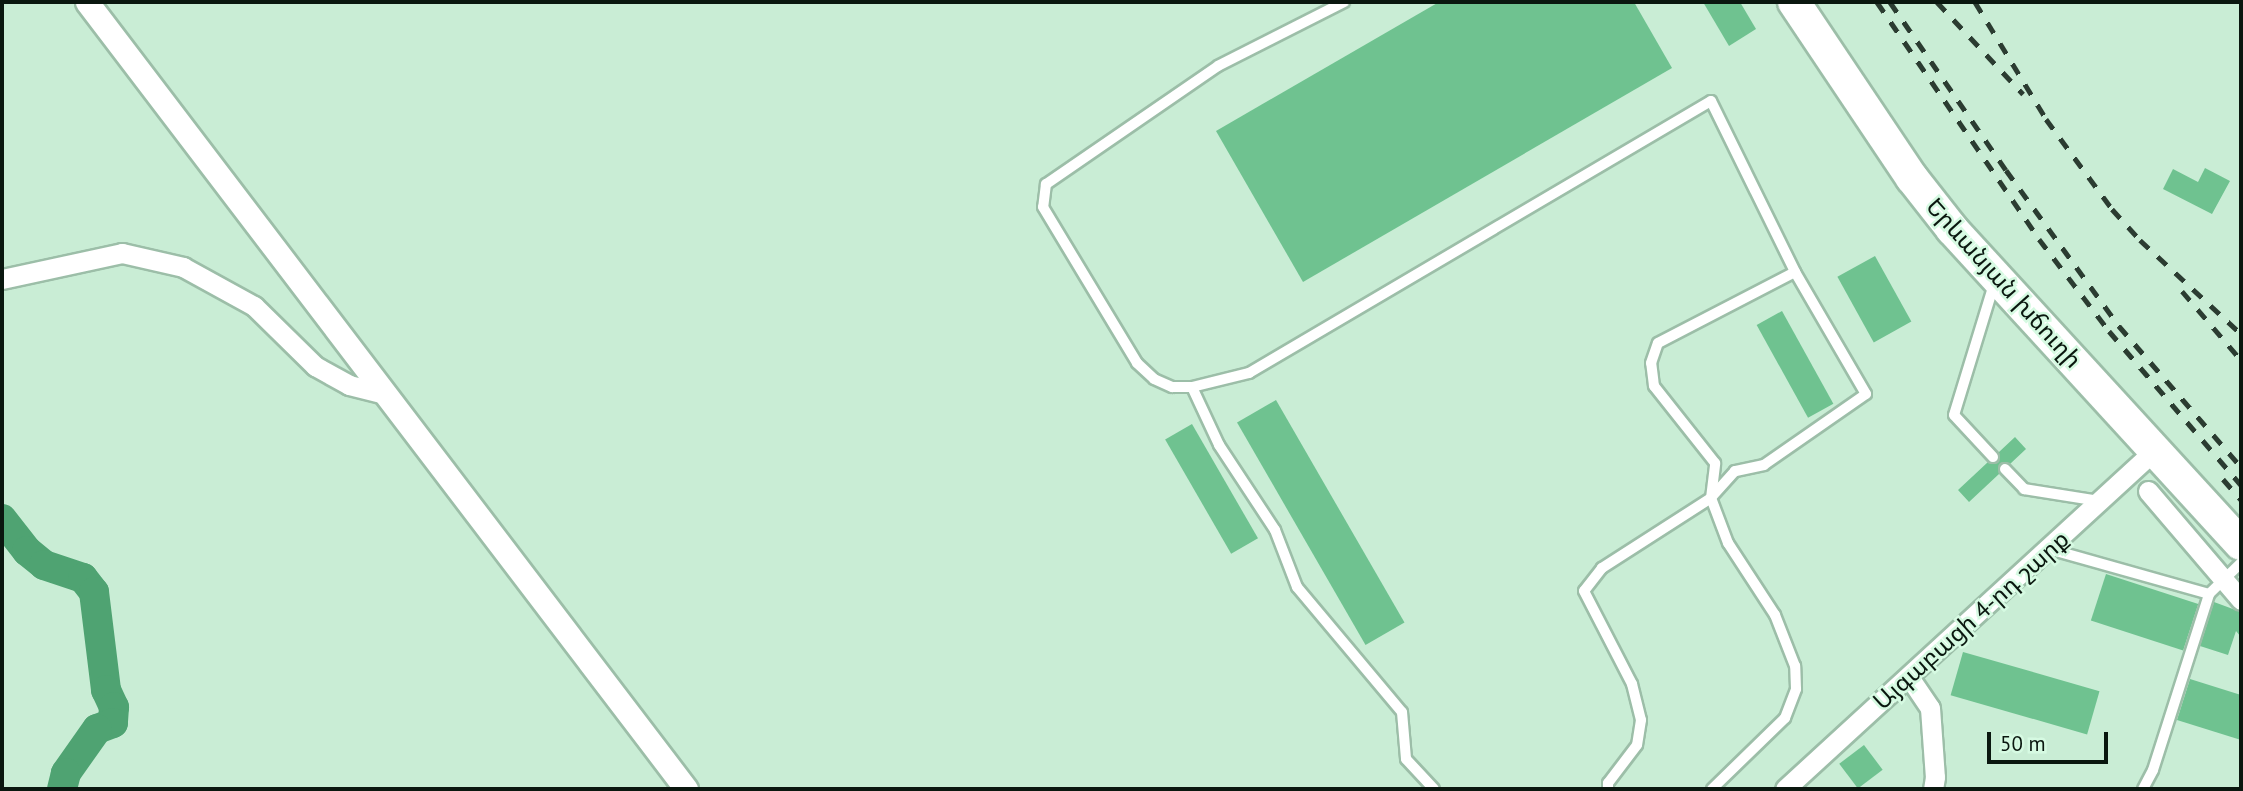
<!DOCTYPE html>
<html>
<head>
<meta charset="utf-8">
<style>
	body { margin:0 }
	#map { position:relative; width:2243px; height:791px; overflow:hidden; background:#c9edd5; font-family:"PT Sans","Noto Sans Armenian",sans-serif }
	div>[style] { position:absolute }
	.river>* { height:30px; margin:-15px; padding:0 15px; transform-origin:15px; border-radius:15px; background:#4fa372 }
	.building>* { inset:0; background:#6fc290; transform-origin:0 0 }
	.roads { filter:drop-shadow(2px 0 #9cbea8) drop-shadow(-2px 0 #9cbea8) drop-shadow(0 2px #9cbea8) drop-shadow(0 -2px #9cbea8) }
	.service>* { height:10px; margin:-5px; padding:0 5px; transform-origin:5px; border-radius:5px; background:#fff }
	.minor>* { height:19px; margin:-9.5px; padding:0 9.5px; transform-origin:9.5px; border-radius:9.5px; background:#fff }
	.tertiary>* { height:23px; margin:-11.5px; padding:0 11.5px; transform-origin:11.5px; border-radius:11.5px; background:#fff }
	.trunk>* { height:32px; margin:-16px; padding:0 16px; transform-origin:16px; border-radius:16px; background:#fff }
	.rail>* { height:5px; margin-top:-2.5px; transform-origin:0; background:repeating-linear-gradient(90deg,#2b3c31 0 12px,transparent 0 24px) }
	span { translate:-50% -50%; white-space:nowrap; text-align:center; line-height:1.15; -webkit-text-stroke:5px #d6fae2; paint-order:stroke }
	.street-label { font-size:24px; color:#0a170f }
	.frame { position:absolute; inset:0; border:4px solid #0a170f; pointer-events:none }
	.scale { position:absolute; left:1987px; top:732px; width:121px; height:32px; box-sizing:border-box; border:4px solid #0a170f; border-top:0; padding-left:9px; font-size:21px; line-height:24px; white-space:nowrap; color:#0a170f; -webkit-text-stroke:5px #d6fae2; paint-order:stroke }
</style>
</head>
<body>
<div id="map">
	<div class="river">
		<i style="left:2px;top:519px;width:41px;rotate:52deg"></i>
		<i style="left:27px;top:551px;width:22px;rotate:39deg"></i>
		<i style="left:44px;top:565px;width:41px;rotate:18.4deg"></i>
		<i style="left:83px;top:578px;width:18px;rotate:52deg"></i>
		<i style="left:94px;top:592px;width:99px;rotate:83deg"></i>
		<i style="left:106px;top:690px;width:19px;rotate:65deg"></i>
		<i style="left:114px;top:707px;width:16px;rotate:94deg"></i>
		<i style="left:113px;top:723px;width:17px;rotate:159deg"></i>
		<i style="left:97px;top:729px;width:54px;rotate:125.2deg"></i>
		<i style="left:66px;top:773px;width:16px;rotate:104deg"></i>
	</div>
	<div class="building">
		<i style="clip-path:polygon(1439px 2px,1634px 2px,1672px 68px,1303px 282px,1216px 131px)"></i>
		<i style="clip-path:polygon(1703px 2px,1740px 2px,1756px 29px,1729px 46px)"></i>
		<i style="clip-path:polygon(2205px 168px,2230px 181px,2212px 214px,2163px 189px,2173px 169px,2198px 182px)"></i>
		<i style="left:1875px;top:256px;width:75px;height:43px;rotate:61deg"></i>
		<i style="left:1782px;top:311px;width:106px;height:29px;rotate:61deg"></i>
		<i style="left:1276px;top:400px;width:257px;height:45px;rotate:60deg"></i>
		<i style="left:1192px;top:424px;width:132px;height:31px;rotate:60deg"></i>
		<i style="clip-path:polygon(2015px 437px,2026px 449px,2010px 464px,1999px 464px,1999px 474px,1969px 502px,1958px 490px,1988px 462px,1998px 462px,1999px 452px)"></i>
		<i style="left:2106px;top:574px;width:97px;height:49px;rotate:18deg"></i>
		<i style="clip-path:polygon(2214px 602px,2241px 612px,2241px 637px,2236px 631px,2228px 655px,2200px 646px)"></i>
		<i style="left:1963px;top:652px;width:142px;height:45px;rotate:16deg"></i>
		<i style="clip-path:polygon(2190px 679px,2241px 695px,2241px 740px,2177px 720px)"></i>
		<i style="left:1864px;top:745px;width:31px;height:31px;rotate:53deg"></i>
	</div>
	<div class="roads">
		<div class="service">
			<i style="left:1344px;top:2px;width:141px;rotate:153.1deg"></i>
			<i style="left:1218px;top:66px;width:209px;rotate:145.5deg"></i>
			<i style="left:1046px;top:184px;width:23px;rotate:97deg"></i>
			<i style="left:1043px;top:207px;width:182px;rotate:58.9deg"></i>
			<i style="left:1137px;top:363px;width:23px;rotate:43deg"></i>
			<i style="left:1154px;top:379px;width:20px;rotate:24deg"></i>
			<i style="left:1172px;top:387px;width:20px"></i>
			<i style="left:1192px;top:387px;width:59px;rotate:-13.8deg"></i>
			<i style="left:1249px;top:373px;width:536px;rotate:-30.49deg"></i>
			<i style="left:1711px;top:101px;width:191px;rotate:63.8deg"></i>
			<i style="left:1795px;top:272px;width:141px;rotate:59.8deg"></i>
			<i style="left:1866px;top:394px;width:124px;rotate:145.2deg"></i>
			<i style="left:1764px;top:465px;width:30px;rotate:168deg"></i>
			<i style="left:1735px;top:471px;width:36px;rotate:132deg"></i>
			<i style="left:1711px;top:498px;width:130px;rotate:147.3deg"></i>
			<i style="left:1602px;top:568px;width:29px;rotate:128deg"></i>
			<i style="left:1584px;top:591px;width:105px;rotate:62.7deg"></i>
			<i style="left:1632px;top:684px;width:37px;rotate:76deg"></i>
			<i style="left:1641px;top:720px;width:25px;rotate:99deg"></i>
			<i style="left:1637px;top:745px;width:48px;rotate:127.3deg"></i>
			<i style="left:1608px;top:783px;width:6px;rotate:90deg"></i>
			<i style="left:1192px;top:387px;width:64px;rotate:65deg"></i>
			<i style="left:1219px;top:445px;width:102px;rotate:56.6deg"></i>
			<i style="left:1275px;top:530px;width:61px;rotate:68.9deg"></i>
			<i style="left:1297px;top:587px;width:163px;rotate:50deg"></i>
			<i style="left:1402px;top:712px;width:47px;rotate:85.1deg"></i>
			<i style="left:1406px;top:759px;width:41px;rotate:47deg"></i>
			<i style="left:1993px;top:457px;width:57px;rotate:-132.9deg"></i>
			<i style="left:1954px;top:415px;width:137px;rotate:-73deg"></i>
			<i style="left:2005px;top:469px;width:28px;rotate:46deg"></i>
			<i style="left:2024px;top:489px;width:76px;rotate:9.1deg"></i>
			<i style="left:2049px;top:549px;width:166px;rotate:15.7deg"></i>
			<i style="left:1712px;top:789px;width:102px;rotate:-44.2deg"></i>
			<i style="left:1785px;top:718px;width:31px;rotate:-69deg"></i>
			<i style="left:1796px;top:689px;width:23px;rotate:-92deg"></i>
			<i style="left:1795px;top:666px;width:55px;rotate:-111.4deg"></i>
			<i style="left:1775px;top:615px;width:86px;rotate:-123.1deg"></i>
			<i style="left:1728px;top:543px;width:48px;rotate:-110.7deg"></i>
			<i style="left:1711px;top:498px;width:35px;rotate:-83deg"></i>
			<i style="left:1715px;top:463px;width:98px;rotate:-128.4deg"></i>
			<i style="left:1654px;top:386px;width:23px;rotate:-97deg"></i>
			<i style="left:1651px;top:363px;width:21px;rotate:-71deg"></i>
			<i style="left:1658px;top:343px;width:154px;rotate:-27.4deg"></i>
			<i style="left:2143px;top:789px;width:21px;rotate:-62deg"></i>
			<i style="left:2153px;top:770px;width:185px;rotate:-72.3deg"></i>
			<i style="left:2209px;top:594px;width:45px;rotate:-44.1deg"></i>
		</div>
		<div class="minor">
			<i style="left:2px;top:279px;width:123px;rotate:-12.2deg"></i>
			<i style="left:122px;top:253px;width:63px;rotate:12.9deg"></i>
			<i style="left:183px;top:267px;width:81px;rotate:28.8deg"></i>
			<i style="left:254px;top:306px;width:86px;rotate:44.5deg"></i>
			<i style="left:315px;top:366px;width:39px;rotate:29deg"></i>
			<i style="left:349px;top:385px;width:36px;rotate:14deg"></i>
			<i style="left:2148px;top:491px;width:143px;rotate:49.5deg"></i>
			<i style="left:1909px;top:677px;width:37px;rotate:56deg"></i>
			<i style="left:1930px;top:708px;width:69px;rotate:85.9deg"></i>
			<i style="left:1935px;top:777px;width:12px;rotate:99deg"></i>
			<i style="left:1785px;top:789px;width:502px;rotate:-42.5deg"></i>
		</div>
		<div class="tertiary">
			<i style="left:87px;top:2px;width:989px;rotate:52.72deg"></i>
		</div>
		<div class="trunk">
			<i style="left:1794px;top:2px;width:212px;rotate:56.2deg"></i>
			<i style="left:1912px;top:178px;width:65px;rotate:51.9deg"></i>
			<i style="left:1952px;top:229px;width:427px;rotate:47.5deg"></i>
		</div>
	</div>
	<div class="rail">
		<i style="left:1877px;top:2px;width:287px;rotate:55.6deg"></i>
		<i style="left:2039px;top:239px;width:116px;rotate:52.7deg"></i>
		<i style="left:2109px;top:331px;width:203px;rotate:49.4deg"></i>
		<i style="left:1890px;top:2px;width:204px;rotate:55.4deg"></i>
		<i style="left:2006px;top:170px;width:193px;rotate:54.1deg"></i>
		<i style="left:2119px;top:326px;width:186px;rotate:49.1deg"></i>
		<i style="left:1937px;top:2px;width:126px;rotate:46.9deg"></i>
		<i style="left:1975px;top:2px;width:137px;rotate:58.7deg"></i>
		<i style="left:2046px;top:119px;width:112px;rotate:53.7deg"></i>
		<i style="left:2112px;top:209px;width:42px;rotate:47.9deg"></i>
		<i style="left:2140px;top:240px;width:138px;rotate:42.9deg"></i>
		<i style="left:2182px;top:291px;width:91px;rotate:49.5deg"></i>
		<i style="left:2223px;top:479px;width:28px;rotate:49deg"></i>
	</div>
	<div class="street-label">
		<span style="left:2004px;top:283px;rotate:48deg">Երևանյան խճուղի</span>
		<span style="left:1971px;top:620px;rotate:-42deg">Այգաբացի 4-րդ շարք</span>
	</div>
	<div class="frame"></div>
	<div class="scale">50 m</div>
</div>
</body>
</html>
